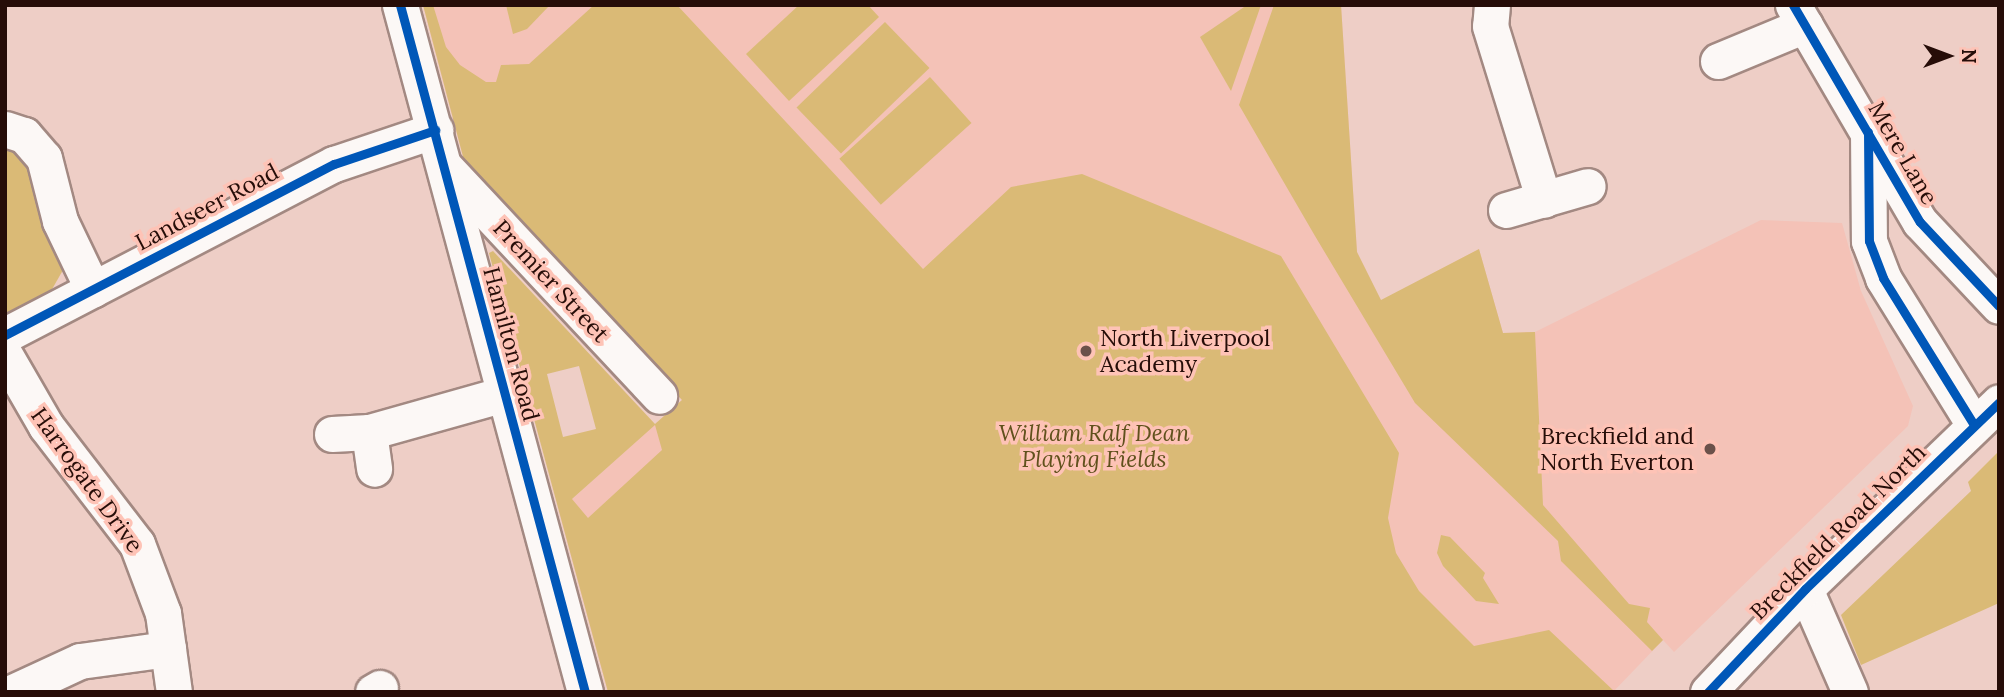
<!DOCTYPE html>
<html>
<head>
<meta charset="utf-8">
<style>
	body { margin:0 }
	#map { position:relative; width:2004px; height:697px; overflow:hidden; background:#eecec6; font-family:Lora,serif }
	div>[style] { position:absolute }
	.built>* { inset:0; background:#f4c2b7 }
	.green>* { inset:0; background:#daba76; transform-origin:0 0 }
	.roads { filter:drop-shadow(2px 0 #a38982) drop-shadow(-2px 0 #a38982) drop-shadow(0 2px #a38982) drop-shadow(0 -2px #a38982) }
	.minor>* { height:35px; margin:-17.5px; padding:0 17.5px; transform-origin:17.5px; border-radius:17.5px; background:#fcf8f6 }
	.cycleway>* { height:9px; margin:-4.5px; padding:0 4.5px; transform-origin:4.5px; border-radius:4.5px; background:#0057b8 }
	.dots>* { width:19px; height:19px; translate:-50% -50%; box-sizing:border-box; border:4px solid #fec3b6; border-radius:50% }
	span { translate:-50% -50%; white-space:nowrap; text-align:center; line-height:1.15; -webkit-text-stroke:7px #fec3b6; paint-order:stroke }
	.street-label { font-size:23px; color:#260d08 }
	.poi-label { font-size:23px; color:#260d08 }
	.left { translate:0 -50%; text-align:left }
	.right { translate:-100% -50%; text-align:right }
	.park-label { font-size:23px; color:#60511c; font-style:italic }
	.frame { position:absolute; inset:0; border:7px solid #260d08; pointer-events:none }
	.north { position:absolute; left:1913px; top:21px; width:70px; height:70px; -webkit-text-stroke:5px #fec3b6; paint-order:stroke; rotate:90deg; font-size:19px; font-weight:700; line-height:28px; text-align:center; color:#260d08 }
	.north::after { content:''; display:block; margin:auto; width:24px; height:32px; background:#260d08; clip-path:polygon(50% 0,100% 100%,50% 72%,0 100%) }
</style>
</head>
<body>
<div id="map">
	<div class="built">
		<i style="clip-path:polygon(423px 5px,1341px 5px,1357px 252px,1381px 301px,1479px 249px,1503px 333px,1535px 332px,1761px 220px,1842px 223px,1861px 291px,1913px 406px,1908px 426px,1674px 652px,1663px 640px,1613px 692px,608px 692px,559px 511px,682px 400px,465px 164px)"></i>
	</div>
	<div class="green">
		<i style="clip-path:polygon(evenodd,423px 5px,433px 5px,446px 47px,460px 65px,486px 82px,496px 82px,501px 65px,529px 64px,594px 5px,677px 5px,923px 269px,1011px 187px,1082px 174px,1281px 256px,1399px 453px,1388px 518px,1396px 553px,1419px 591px,1474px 646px,1549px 630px,1614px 691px,608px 692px,489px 253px,493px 251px,655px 424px,682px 400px,465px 164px,423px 5px,579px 366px,596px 429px,563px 437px,547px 374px,579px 366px,423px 5px,655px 425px,662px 450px,588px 518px,572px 499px,655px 425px)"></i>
		<i style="clip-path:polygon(506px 5px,550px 5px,527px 29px,513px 34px)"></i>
		<i style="clip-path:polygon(799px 5px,868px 5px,879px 17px,789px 101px,746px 54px)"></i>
		<i style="clip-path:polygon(1247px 5px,1261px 5px,1231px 91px,1200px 37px)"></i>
		<i style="clip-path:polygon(1274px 5px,1341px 5px,1357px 252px,1381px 300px,1479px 249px,1503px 333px,1535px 332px,1543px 505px,1629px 604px,1650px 608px,1647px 622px,1663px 640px,1652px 651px,1561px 561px,1558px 541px,1415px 403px,1315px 236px,1239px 105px)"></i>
		<i style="left:885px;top:22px;width:64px;height:123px;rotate:46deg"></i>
		<i style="left:930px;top:77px;width:62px;height:122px;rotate:48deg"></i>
		<i style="clip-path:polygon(5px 139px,22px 147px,63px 270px,51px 291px,5px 314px)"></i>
		<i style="clip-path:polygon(1999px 451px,1999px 603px,1861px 665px,1841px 615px,1971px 491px,1968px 482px)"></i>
		<i style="clip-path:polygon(1441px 535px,1450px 537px,1485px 573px,1483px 578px,1499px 604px,1476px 601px,1443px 566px,1437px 553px)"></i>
	</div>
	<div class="roads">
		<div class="minor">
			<i style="left:400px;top:5px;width:711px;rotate:74.93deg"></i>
			<i style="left:1492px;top:5px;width:21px;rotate:95deg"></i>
			<i style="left:1490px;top:26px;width:182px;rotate:72.8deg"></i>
			<i style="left:1793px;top:5px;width:251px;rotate:59.7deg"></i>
			<i style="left:1920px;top:222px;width:115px;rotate:46.8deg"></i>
			<i style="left:1718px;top:61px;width:94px;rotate:-22.5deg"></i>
			<i style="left:5px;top:129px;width:20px;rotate:18deg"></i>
			<i style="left:24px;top:135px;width:30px;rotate:49deg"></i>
			<i style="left:44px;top:158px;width:65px;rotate:75.7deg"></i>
			<i style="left:60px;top:221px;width:76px;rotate:64.4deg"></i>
			<i style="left:1868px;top:132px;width:109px;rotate:89.5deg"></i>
			<i style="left:1869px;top:241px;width:40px;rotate:69deg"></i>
			<i style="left:1883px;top:278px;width:173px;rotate:58.2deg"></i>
			<i style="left:446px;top:168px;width:312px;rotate:46.9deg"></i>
			<i style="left:1506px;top:210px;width:85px;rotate:-16.3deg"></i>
			<i style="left:5px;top:335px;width:371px;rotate:-27.5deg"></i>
			<i style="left:334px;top:164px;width:107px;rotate:-18.6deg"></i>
			<i style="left:5px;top:355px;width:82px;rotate:60deg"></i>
			<i style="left:46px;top:426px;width:149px;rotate:52.4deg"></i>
			<i style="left:137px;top:544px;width:74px;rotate:69.4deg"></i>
			<i style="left:163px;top:613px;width:80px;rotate:82.1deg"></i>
			<i style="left:369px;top:432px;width:37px;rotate:82deg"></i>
			<i style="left:332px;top:434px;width:37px;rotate:-3deg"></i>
			<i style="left:369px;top:432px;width:140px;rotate:-15.7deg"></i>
			<i style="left:1805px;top:589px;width:112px;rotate:66.4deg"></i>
			<i style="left:13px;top:692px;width:74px;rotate:-24.8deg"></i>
			<i style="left:80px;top:661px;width:89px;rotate:-7.8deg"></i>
			<i style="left:373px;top:692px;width:8px;rotate:-30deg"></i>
			<i style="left:1708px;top:692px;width:141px;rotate:-46.7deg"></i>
			<i style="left:1805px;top:589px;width:269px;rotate:-43.9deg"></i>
		</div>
	</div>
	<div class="cycleway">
		<i style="left:400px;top:5px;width:711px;rotate:74.93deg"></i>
		<i style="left:1793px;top:5px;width:251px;rotate:59.7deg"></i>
		<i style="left:1920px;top:222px;width:115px;rotate:46.8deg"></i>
		<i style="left:1868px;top:132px;width:109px;rotate:89.5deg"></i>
		<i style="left:1869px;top:241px;width:40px;rotate:69deg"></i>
		<i style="left:1883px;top:278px;width:173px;rotate:58.2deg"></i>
		<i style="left:5px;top:335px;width:371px;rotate:-27.5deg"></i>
		<i style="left:334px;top:164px;width:107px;rotate:-18.6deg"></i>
		<i style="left:1708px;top:692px;width:141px;rotate:-46.7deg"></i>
		<i style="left:1805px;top:589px;width:269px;rotate:-43.9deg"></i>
	</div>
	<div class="dots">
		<i style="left:1086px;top:351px;background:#6c514a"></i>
		<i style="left:1710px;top:449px;background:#6c514a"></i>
	</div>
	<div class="street-label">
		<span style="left:1903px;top:153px;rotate:60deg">Mere Lane</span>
		<span style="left:207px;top:207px;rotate:-28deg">Landseer Road</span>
		<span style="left:551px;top:281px;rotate:47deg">Premier Street</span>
		<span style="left:511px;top:344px;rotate:75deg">Hamilton Road</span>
		<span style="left:87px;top:480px;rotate:54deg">Harrogate Drive</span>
		<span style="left:1838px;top:532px;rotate:-45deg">Breckfield Road North</span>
	</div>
	<div class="poi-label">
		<span class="left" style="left:1100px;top:351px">North Liverpool<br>Academy</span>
		<span class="right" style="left:1694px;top:449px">Breckfield and<br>North Everton</span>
	</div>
	<div class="park-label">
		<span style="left:1094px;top:446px">William Ralf Dean<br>Playing Fields</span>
	</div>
	<div class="frame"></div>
	<div class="north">N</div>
</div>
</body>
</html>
